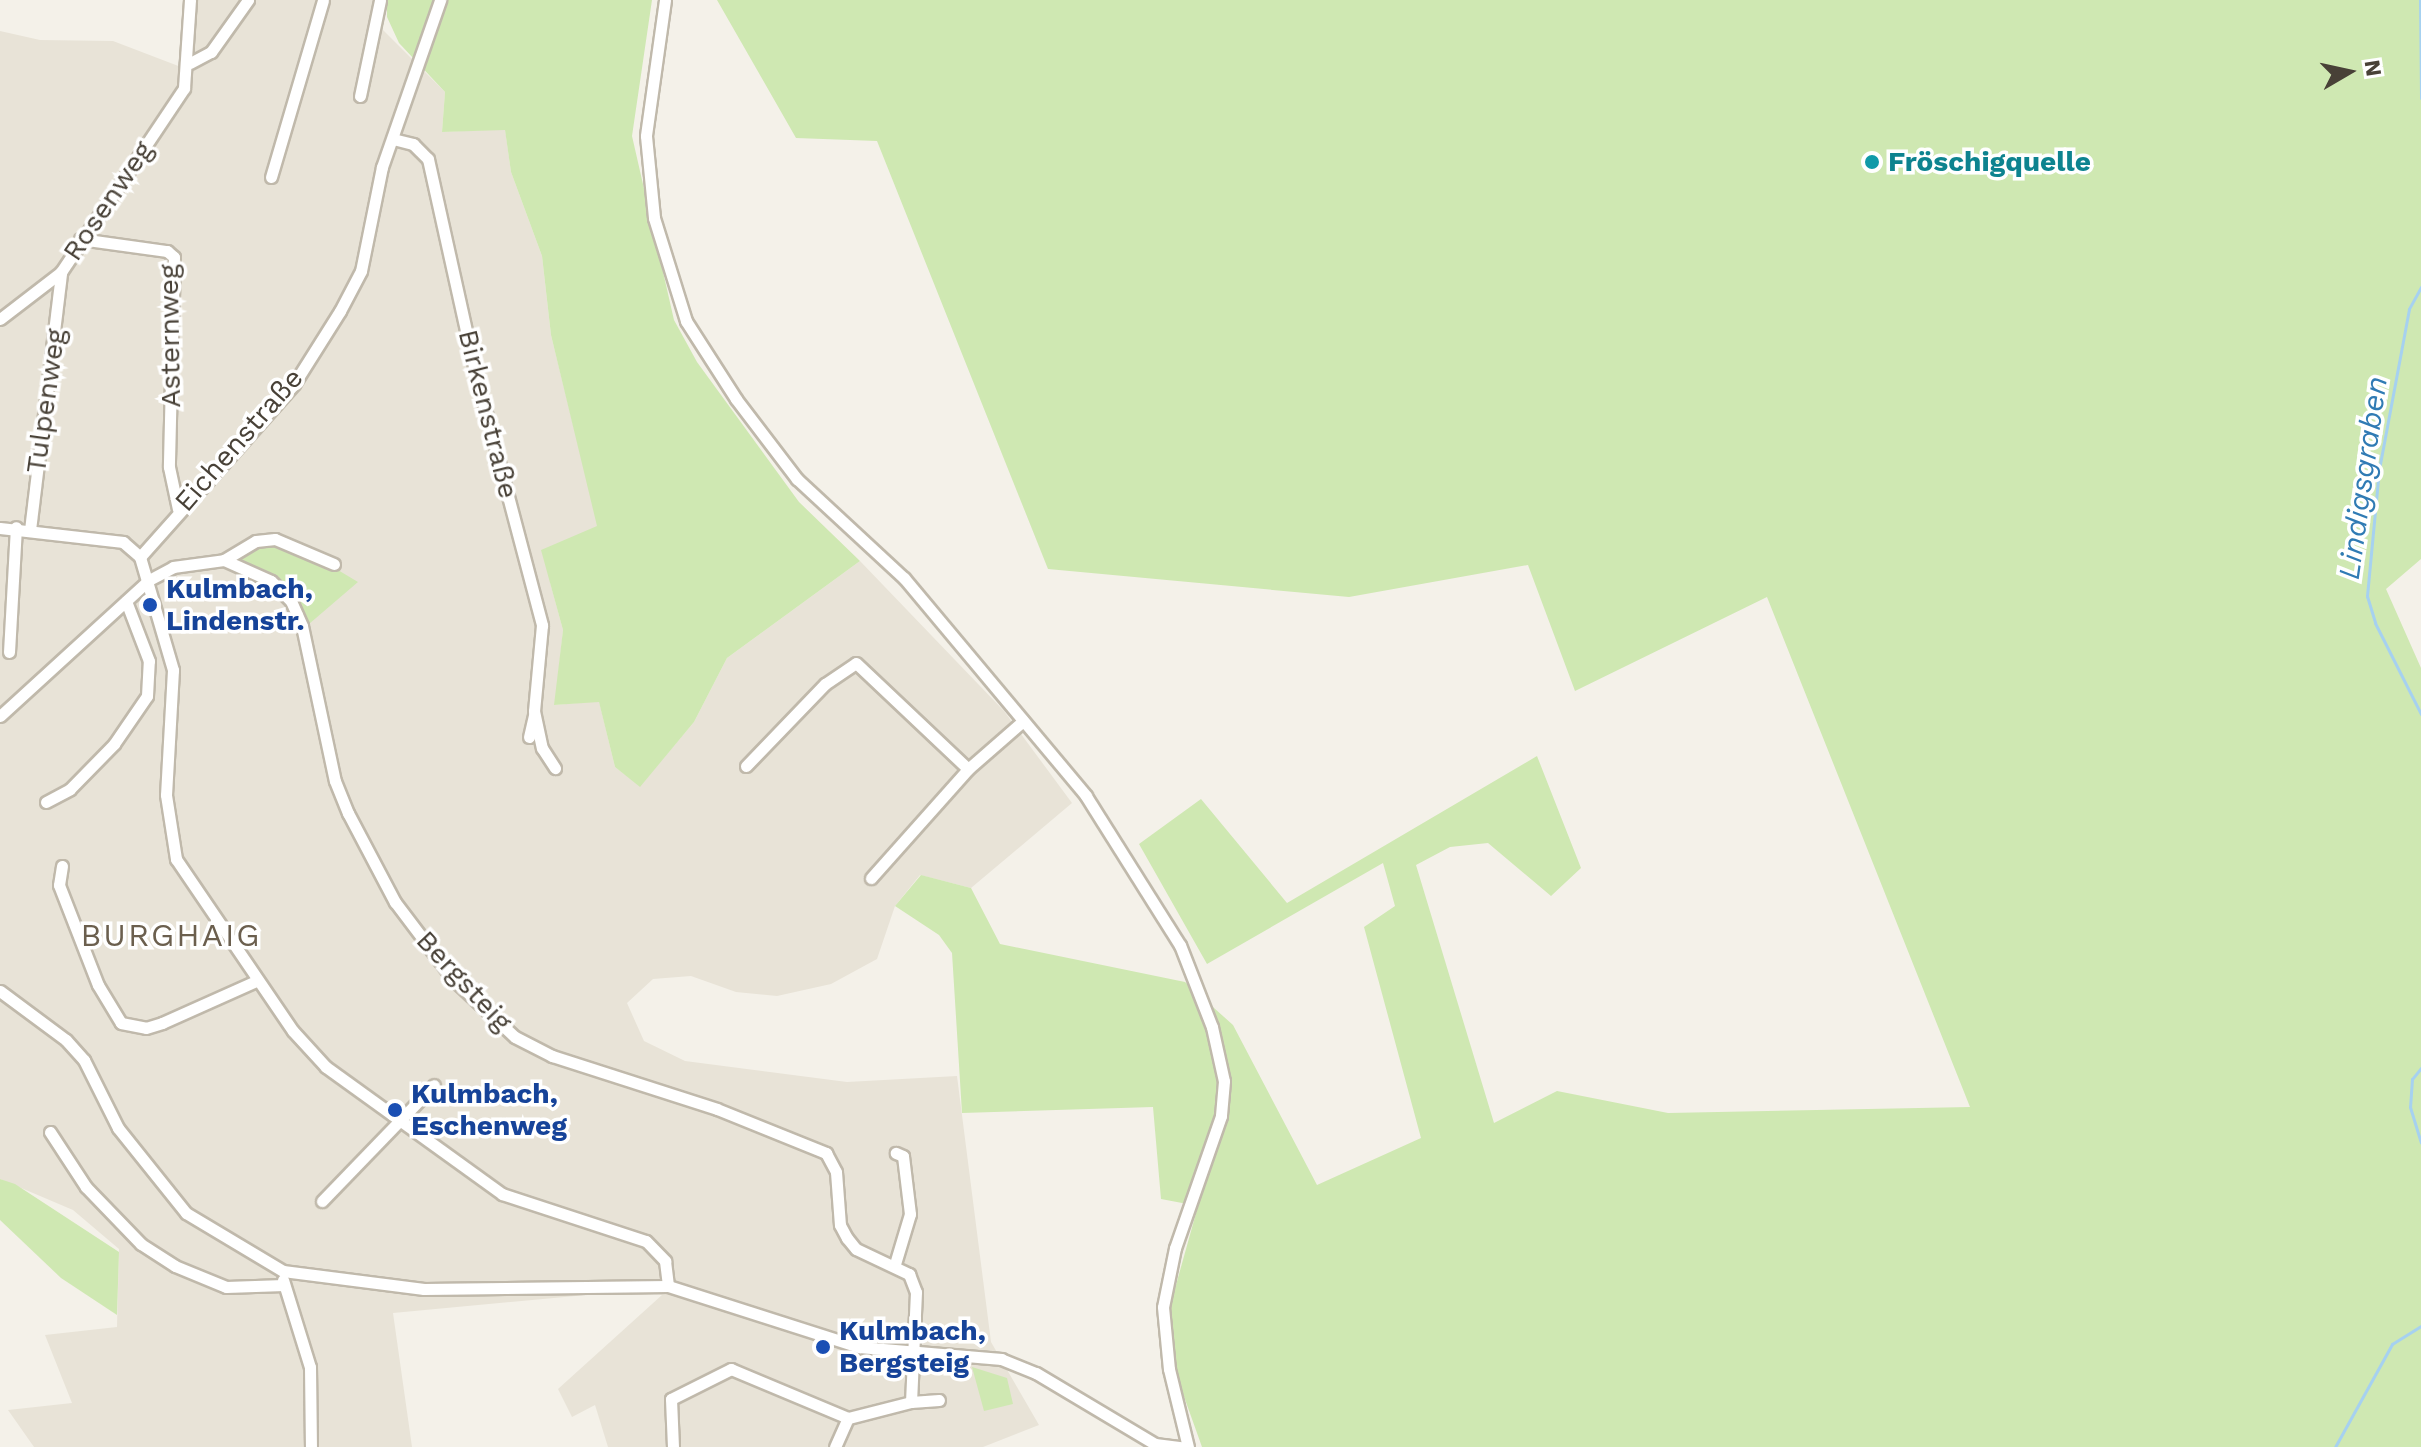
<!DOCTYPE html>
<html>
<head>
<meta charset="utf-8">
<style>
	body { margin:0 }
	#map { position:relative; width:2421px; height:1447px; overflow:hidden; background:#f4f1e9; font-family:"Work Sans",sans-serif }
	div>[style] { position:absolute }
	.residential>* { inset:0; background:#e8e3d7 }
	.green>* { inset:0; background:#cfe8b2 }
	.stream>* { height:3px; margin:-1.5px; padding:0 1.5px; transform-origin:1.5px; border-radius:1.5px; background:#a6d1f0 }
	.roads { filter:drop-shadow(2px 0 #c0b9ab) drop-shadow(-2px 0 #c0b9ab) drop-shadow(0 2px #c0b9ab) drop-shadow(0 -2px #c0b9ab) }
	.minor>* { height:11px; margin:-5.5px; padding:0 5.5px; transform-origin:5.5px; border-radius:5.5px; background:#fff }
	.dots>* { width:22px; height:22px; translate:-50% -50%; box-sizing:border-box; border:4px solid #fff; border-radius:50% }
	span { translate:-50% -50%; white-space:nowrap; text-align:center; line-height:1.15; -webkit-text-stroke:7px #fff; paint-order:stroke }
	.culture-label { font-size:28px; color:#0d838f; font-weight:700 }
	.left { translate:0 -50%; text-align:left }
	.street-label { font-size:28px; color:#484137 }
	.transit-label { font-size:28px; color:#164399; font-weight:700 }
	.water-label { font-size:30px; color:#307bb4; font-style:italic }
	.quarter-label { font-size:32px; color:#6b5f4e; letter-spacing:2px }
	.north { position:absolute; left:2309px; top:32px; width:80px; height:80px; -webkit-text-stroke:6px #fff; paint-order:stroke; rotate:81deg; font-size:22px; font-weight:700; line-height:32px; text-align:center; color:#484137 }
	.north::after { content:''; display:block; margin:auto; width:28px; height:36px; background:#484137; clip-path:polygon(50% 0,100% 100%,50% 72%,0 100%) }
</style>
</head>
<body>
<div id="map">
	<div class="residential">
		<i style="clip-path:polygon(185px 0,385px 0,377px 24px,445px 92px,442px 132px,505px 129px,511px 172px,542px 256px,551px 335px,598px 526px,550px 582px,563px 630px,555px 705px,599px 701px,615px 767px,640px 786px,694px 722px,727px 658px,860px 561px,1004px 711px,1072px 803px,971px 888px,920px 875px,895px 906px,877px 959px,831px 984px,777px 996px,736px 992px,691px 976px,653px 979px,627px 1003px,644px 1041px,685px 1061px,847px 1082px,957px 1076px,991px 1342px,1039px 1425px,983px 1447px,608px 1447px,595px 1405px,572px 1417px,558px 1389px,662px 1295px,629px 1291px,393px 1313px,412px 1447px,34px 1447px,8px 1410px,72px 1403px,45px 1335px,117px 1327px,119px 1249px,73px 1210px,0 1179px,0 31px,40px 40px,113px 41px,181px 67px)"></i>
	</div>
	<div class="green">
		<i style="clip-path:polygon(387px 0,652px 0,632px 136px,674px 320px,697px 362px,799px 502px,860px 561px,727px 658px,694px 722px,640px 787px,615px 767px,599px 702px,554px 705px,563px 630px,541px 550px,597px 526px,551px 335px,542px 256px,511px 172px,505px 130px,442px 132px,445px 92px,399px 43px,387px 17px)"></i>
		<i style="clip-path:polygon(717px 0,2421px 0,2421px 559px,2386px 589px,2421px 668px,2421px 1447px,1202px 1447px,1177px 1377px,1169px 1310px,1198px 1206px,1161px 1199px,1153px 1107px,962px 1113px,952px 953px,939px 935px,895px 906px,921px 875px,971px 888px,1000px 944px,1185px 982px,1233px 1025px,1317px 1185px,1421px 1138px,1364px 927px,1395px 906px,1383px 863px,1207px 964px,1139px 844px,1201px 799px,1287px 903px,1537px 756px,1581px 868px,1551px 896px,1488px 843px,1450px 847px,1416px 865px,1494px 1123px,1557px 1091px,1668px 1113px,1970px 1107px,1767px 597px,1575px 691px,1528px 565px,1349px 597px,1048px 569px,877px 141px,796px 138px)"></i>
		<i style="clip-path:polygon(256px 541px,291px 542px,358px 582px,302px 630px,284px 591px,224px 560px)"></i>
		<i style="clip-path:polygon(0 1179px,15px 1184px,119px 1252px,117px 1315px,61px 1278px,0 1220px)"></i>
		<i style="clip-path:polygon(972px 1367px,1007px 1378px,1013px 1404px,984px 1411px)"></i>
	</div>
	<div class="stream">
		<i style="left:2420px;top:0;width:98px;rotate:89.4deg"></i>
		<i style="left:2421px;top:287px;width:25px;rotate:119deg"></i>
		<i style="left:2409px;top:309px;width:163px;rotate:100.6deg"></i>
		<i style="left:2379px;top:469px;width:128px;rotate:95.4deg"></i>
		<i style="left:2367px;top:596px;width:28px;rotate:73deg"></i>
		<i style="left:2375px;top:623px;width:102px;rotate:63.2deg"></i>
		<i style="left:2421px;top:1068px;width:14px;rotate:129deg"></i>
		<i style="left:2412px;top:1079px;width:28px;rotate:94deg"></i>
		<i style="left:2410px;top:1107px;width:37px;rotate:73deg"></i>
		<i style="left:2335px;top:1447px;width:118px;rotate:-61deg"></i>
		<i style="left:2392px;top:1344px;width:34px;rotate:-32deg"></i>
	</div>
	<div class="roads">
		<div class="minor">
			<i style="left:665px;top:0;width:137px;rotate:98deg"></i>
			<i style="left:646px;top:136px;width:82px;rotate:84.4deg"></i>
			<i style="left:654px;top:218px;width:108px;rotate:72.7deg"></i>
			<i style="left:686px;top:321px;width:93px;rotate:57.3deg"></i>
			<i style="left:736px;top:399px;width:101px;rotate:52.7deg"></i>
			<i style="left:797px;top:479px;width:146px;rotate:42.8deg"></i>
			<i style="left:904px;top:578px;width:284px;rotate:50.1deg"></i>
			<i style="left:1086px;top:796px;width:176px;rotate:57.8deg"></i>
			<i style="left:1180px;top:945px;width:88px;rotate:68.7deg"></i>
			<i style="left:1212px;top:1027px;width:55px;rotate:77.5deg"></i>
			<i style="left:1224px;top:1081px;width:35px;rotate:95deg"></i>
			<i style="left:1221px;top:1116px;width:140px;rotate:109.2deg"></i>
			<i style="left:1175px;top:1248px;width:60px;rotate:101.5deg"></i>
			<i style="left:1163px;top:1307px;width:62px;rotate:84.5deg"></i>
			<i style="left:1169px;top:1369px;width:80px;rotate:76.3deg"></i>
			<i style="left:190px;top:63px;width:24px;rotate:-28deg"></i>
			<i style="left:211px;top:52px;width:64px;rotate:-54.6deg"></i>
			<i style="left:360px;top:96px;width:98px;rotate:-78.2deg"></i>
			<i style="left:393px;top:139px;width:21px;rotate:14deg"></i>
			<i style="left:413px;top:144px;width:21px;rotate:45deg"></i>
			<i style="left:428px;top:159px;width:221px;rotate:77.5deg"></i>
			<i style="left:476px;top:375px;width:259px;rotate:75.2deg"></i>
			<i style="left:542px;top:625px;width:86px;rotate:95.3deg"></i>
			<i style="left:534px;top:711px;width:38px;rotate:78deg"></i>
			<i style="left:542px;top:748px;width:24px;rotate:57deg"></i>
			<i style="left:271px;top:177px;width:184px;rotate:-73.6deg"></i>
			<i style="left:80px;top:239px;width:88px;rotate:7.9deg"></i>
			<i style="left:167px;top:251px;width:9px;rotate:41deg"></i>
			<i style="left:174px;top:257px;width:210px;rotate:91.4deg"></i>
			<i style="left:169px;top:467px;width:43px;rotate:77.9deg"></i>
			<i style="left:0;top:319px;width:77px;rotate:-37.6deg"></i>
			<i style="left:61px;top:272px;width:221px;rotate:-56.2deg"></i>
			<i style="left:184px;top:88px;width:88px;rotate:-86.1deg"></i>
			<i style="left:0;top:528px;width:124px;rotate:6.5deg"></i>
			<i style="left:123px;top:542px;width:23px;rotate:41deg"></i>
			<i style="left:140px;top:557px;width:118px;rotate:73.7deg"></i>
			<i style="left:173px;top:670px;width:125px;rotate:93.2deg"></i>
			<i style="left:166px;top:795px;width:65px;rotate:81.1deg"></i>
			<i style="left:176px;top:859px;width:208px;rotate:55.8deg"></i>
			<i style="left:293px;top:1031px;width:49px;rotate:47.5deg"></i>
			<i style="left:326px;top:1067px;width:217px;rotate:35.8deg"></i>
			<i style="left:502px;top:1194px;width:151px;rotate:18.1deg"></i>
			<i style="left:646px;top:1241px;width:28px;rotate:46deg"></i>
			<i style="left:665px;top:1261px;width:25px;rotate:83deg"></i>
			<i style="left:30px;top:530px;width:260px;rotate:-83.1deg"></i>
			<i style="left:140px;top:557px;width:232px;rotate:-48.3deg"></i>
			<i style="left:294px;top:384px;width:86px;rotate:-57.8deg"></i>
			<i style="left:340px;top:311px;width:45px;rotate:-62.3deg"></i>
			<i style="left:361px;top:271px;width:106px;rotate:-78.6deg"></i>
			<i style="left:382px;top:167px;width:177px;rotate:-70.8deg"></i>
			<i style="left:224px;top:560px;width:37px;rotate:-31deg"></i>
			<i style="left:256px;top:541px;width:19px;rotate:-6deg"></i>
			<i style="left:275px;top:539px;width:64px;rotate:23deg"></i>
			<i style="left:9px;top:652px;width:125px;rotate:-86.8deg"></i>
			<i style="left:0;top:716px;width:202px;rotate:-42.4deg"></i>
			<i style="left:149px;top:580px;width:27px;rotate:-28deg"></i>
			<i style="left:173px;top:567px;width:51px;rotate:-7.8deg"></i>
			<i style="left:224px;top:560px;width:51px;rotate:24.1deg"></i>
			<i style="left:271px;top:581px;width:28px;rotate:45deg"></i>
			<i style="left:291px;top:601px;width:27px;rotate:66deg"></i>
			<i style="left:302px;top:626px;width:158px;rotate:78deg"></i>
			<i style="left:335px;top:781px;width:35px;rotate:68deg"></i>
			<i style="left:348px;top:813px;width:101px;rotate:62.2deg"></i>
			<i style="left:395px;top:902px;width:98px;rotate:52.9deg"></i>
			<i style="left:454px;top:980px;width:83px;rotate:43.1deg"></i>
			<i style="left:515px;top:1037px;width:42px;rotate:27.2deg"></i>
			<i style="left:552px;top:1056px;width:173px;rotate:17.8deg"></i>
			<i style="left:717px;top:1109px;width:118px;rotate:22deg"></i>
			<i style="left:826px;top:1153px;width:21px;rotate:62deg"></i>
			<i style="left:836px;top:1172px;width:53px;rotate:85.7deg"></i>
			<i style="left:840px;top:1225px;width:15px;rotate:62deg"></i>
			<i style="left:847px;top:1238px;width:14px;rotate:51deg"></i>
			<i style="left:856px;top:1249px;width:59px;rotate:25.3deg"></i>
			<i style="left:909px;top:1274px;width:19px;rotate:69deg"></i>
			<i style="left:916px;top:1292px;width:110px;rotate:92.6deg"></i>
			<i style="left:911px;top:1402px;width:65px;rotate:165.7deg"></i>
			<i style="left:848px;top:1418px;width:127px;rotate:-157.3deg"></i>
			<i style="left:731px;top:1369px;width:67px;rotate:153.4deg"></i>
			<i style="left:671px;top:1399px;width:48px;rotate:87.6deg"></i>
			<i style="left:529px;top:737px;width:23px;rotate:-77deg"></i>
			<i style="left:746px;top:766px;width:114px;rotate:-46.1deg"></i>
			<i style="left:825px;top:684px;width:37px;rotate:-34deg"></i>
			<i style="left:856px;top:663px;width:154px;rotate:43.4deg"></i>
			<i style="left:46px;top:802px;width:27px;rotate:-28deg"></i>
			<i style="left:70px;top:789px;width:63px;rotate:-45.6deg"></i>
			<i style="left:114px;top:744px;width:58px;rotate:-55.5deg"></i>
			<i style="left:147px;top:696px;width:35px;rotate:-87deg"></i>
			<i style="left:149px;top:661px;width:64px;rotate:-111deg"></i>
			<i style="left:62px;top:866px;width:19px;rotate:99deg"></i>
			<i style="left:59px;top:885px;width:107px;rotate:68.7deg"></i>
			<i style="left:98px;top:985px;width:44px;rotate:58.8deg"></i>
			<i style="left:121px;top:1023px;width:25px;rotate:11deg"></i>
			<i style="left:146px;top:1028px;width:17px;rotate:-17deg"></i>
			<i style="left:162px;top:1023px;width:103px;rotate:-24.1deg"></i>
			<i style="left:871px;top:878px;width:146px;rotate:-48.3deg"></i>
			<i style="left:968px;top:769px;width:73px;rotate:-41.1deg"></i>
			<i style="left:0;top:991px;width:82px;rotate:36.6deg"></i>
			<i style="left:66px;top:1040px;width:27px;rotate:48deg"></i>
			<i style="left:84px;top:1060px;width:76px;rotate:63.4deg"></i>
			<i style="left:118px;top:1128px;width:109px;rotate:51.3deg"></i>
			<i style="left:186px;top:1213px;width:113px;rotate:30.9deg"></i>
			<i style="left:283px;top:1271px;width:142px;rotate:7.3deg"></i>
			<i style="left:424px;top:1289px;width:244px;rotate:-0.7deg"></i>
			<i style="left:668px;top:1286px;width:201px;rotate:17.7deg"></i>
			<i style="left:859px;top:1347px;width:143px;rotate:4.8deg"></i>
			<i style="left:1001px;top:1359px;width:38px;rotate:22deg"></i>
			<i style="left:1036px;top:1373px;width:139px;rotate:30.8deg"></i>
			<i style="left:1155px;top:1444px;width:26px;rotate:7deg"></i>
			<i style="left:50px;top:1132px;width:66px;rotate:56.8deg"></i>
			<i style="left:86px;top:1187px;width:79px;rotate:46deg"></i>
			<i style="left:141px;top:1244px;width:40px;rotate:32.9deg"></i>
			<i style="left:175px;top:1266px;width:55px;rotate:22.4deg"></i>
			<i style="left:226px;top:1287px;width:58px;rotate:-2deg"></i>
			<i style="left:322px;top:1201px;width:161px;rotate:-46deg"></i>
			<i style="left:895px;top:1264px;width:52px;rotate:-73.3deg"></i>
			<i style="left:910px;top:1214px;width:58px;rotate:-96.9deg"></i>
			<i style="left:903px;top:1156px;width:8px;rotate:-157deg"></i>
			<i style="left:283px;top:1280px;width:91px;rotate:72.8deg"></i>
			<i style="left:310px;top:1367px;width:80px;rotate:89.3deg"></i>
			<i style="left:911px;top:1402px;width:28px;rotate:-4deg"></i>
			<i style="left:835px;top:1447px;width:32px;rotate:-66deg"></i>
		</div>
	</div>
	<div class="dots">
		<i style="left:1872px;top:162px;background:#0f9aa8"></i>
		<i style="left:150px;top:605px;background:#1a4fb4"></i>
		<i style="left:395px;top:1110px;background:#1a4fb4"></i>
		<i style="left:823px;top:1347px;background:#1a4fb4"></i>
	</div>
	<div class="culture-label">
		<span class="left" style="left:1888px;top:162px">Fröschigquelle</span>
	</div>
	<div class="street-label">
		<span style="left:108px;top:201px;rotate:-56deg">Rosenweg</span>
		<span style="left:170px;top:336px;rotate:-91deg">Asternweg</span>
		<span style="left:46px;top:401px;rotate:-82deg">Tulpenweg</span>
		<span style="left:488px;top:414px;rotate:76deg">Birkenstraße</span>
		<span style="left:239px;top:440px;rotate:-49deg">Eichenstraße</span>
		<span style="left:464px;top:981px;rotate:47deg">Bergsteig</span>
	</div>
	<div class="transit-label">
		<span class="left" style="left:166px;top:605px">Kulmbach,<br>Lindenstr.</span>
		<span class="left" style="left:411px;top:1110px">Kulmbach,<br>Eschenweg</span>
		<span class="left" style="left:839px;top:1347px">Kulmbach,<br>Bergsteig</span>
	</div>
	<div class="water-label">
		<span style="left:2363px;top:478px;rotate:-82deg">Lindigsgraben</span>
	</div>
	<div class="quarter-label">
		<span style="left:171px;top:935px">BURGHAIG</span>
	</div>
	<div class="north">N</div>
</div>
</body>
</html>
